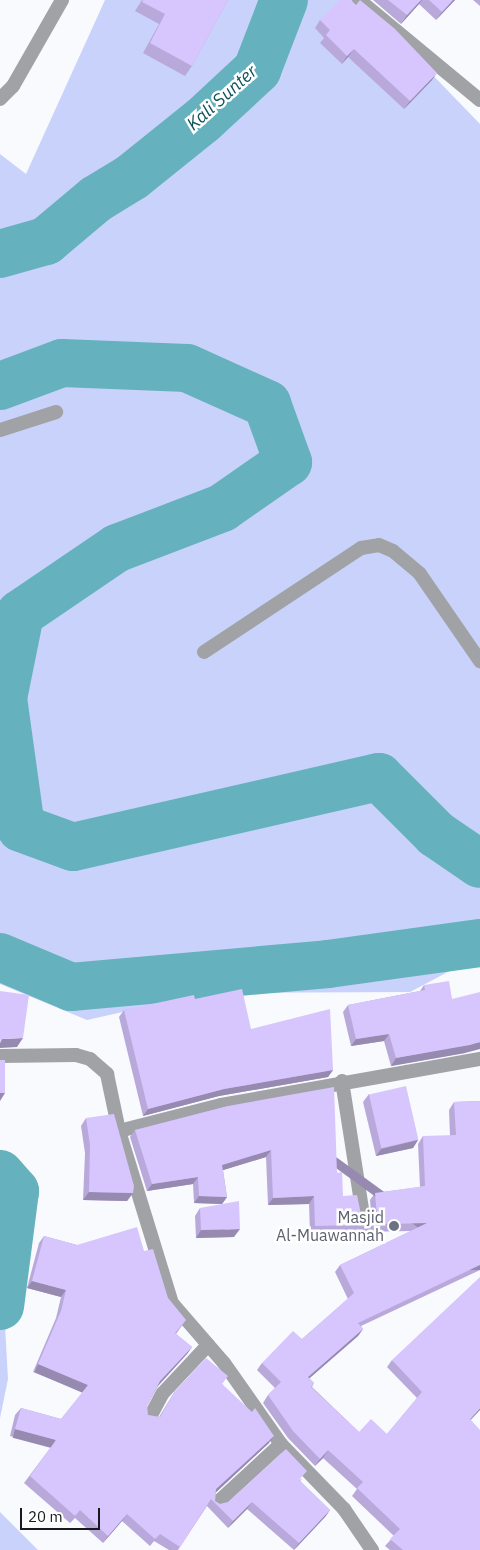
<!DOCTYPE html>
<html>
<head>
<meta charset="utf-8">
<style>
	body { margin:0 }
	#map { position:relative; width:480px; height:1550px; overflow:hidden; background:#f9fafe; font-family:"IBM Plex Sans",sans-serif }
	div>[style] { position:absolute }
	.green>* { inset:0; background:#c8d2fa }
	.river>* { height:48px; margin:-24px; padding:0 24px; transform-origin:24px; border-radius:24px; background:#65b2be }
	.minor>* { height:14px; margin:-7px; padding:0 7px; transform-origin:7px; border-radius:7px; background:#a0a2a6 }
	.wall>* { inset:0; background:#b9a9da }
	.shaded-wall>* { inset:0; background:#968ab1; transform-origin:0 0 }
	.building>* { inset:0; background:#d7c5fd; transform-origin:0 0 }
	.dots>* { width:14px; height:14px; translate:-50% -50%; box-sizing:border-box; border:2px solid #fff; border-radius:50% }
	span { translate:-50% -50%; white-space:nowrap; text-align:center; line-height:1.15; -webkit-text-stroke:5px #fff; paint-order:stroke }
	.worship-label { font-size:16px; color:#5b616d }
	.right { translate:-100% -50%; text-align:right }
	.water-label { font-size:18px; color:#0e535c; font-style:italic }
	.scale { position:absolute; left:20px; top:1508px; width:80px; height:22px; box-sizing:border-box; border:2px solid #18191c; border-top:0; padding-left:6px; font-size:15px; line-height:18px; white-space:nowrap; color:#18191c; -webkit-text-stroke:4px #fff; paint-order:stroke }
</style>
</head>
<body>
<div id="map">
	<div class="green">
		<i style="clip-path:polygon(105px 0,360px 0,480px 124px,480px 955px,410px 992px,207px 993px,87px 1020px,0 984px,0 154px,26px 174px)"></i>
		<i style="clip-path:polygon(0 1235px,8px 1379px,0 1418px)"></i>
		<i style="clip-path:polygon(0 1512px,38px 1550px,0 1550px)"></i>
	</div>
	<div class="river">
		<i style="left:0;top:254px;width:48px;rotate:-15.8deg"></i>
		<i style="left:46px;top:241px;width:65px;rotate:-40deg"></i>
		<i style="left:96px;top:199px;width:42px;rotate:-31.4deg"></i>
		<i style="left:132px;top:177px;width:91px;rotate:-38.8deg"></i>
		<i style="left:203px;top:120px;width:74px;rotate:-42.8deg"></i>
		<i style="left:257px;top:70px;width:75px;rotate:-68.9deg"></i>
		<i style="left:0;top:386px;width:66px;rotate:-20.4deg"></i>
		<i style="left:62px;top:363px;width:125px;rotate:2.3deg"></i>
		<i style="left:187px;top:368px;width:88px;rotate:24.2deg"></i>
		<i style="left:267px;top:404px;width:62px;rotate:70.1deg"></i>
		<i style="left:288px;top:462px;width:80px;rotate:145.1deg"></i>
		<i style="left:222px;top:508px;width:112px;rotate:159.1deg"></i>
		<i style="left:117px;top:548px;width:117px;rotate:145.8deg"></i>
		<i style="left:20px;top:614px;width:86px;rotate:101.4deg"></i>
		<i style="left:3px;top:698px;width:131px;rotate:82.1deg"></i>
		<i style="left:21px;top:828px;width:55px;rotate:20.1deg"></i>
		<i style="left:73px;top:847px;width:314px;rotate:-12.9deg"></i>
		<i style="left:379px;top:777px;width:81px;rotate:45deg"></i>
		<i style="left:436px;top:834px;width:53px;rotate:34.3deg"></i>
		<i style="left:0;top:957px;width:77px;rotate:22.9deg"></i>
		<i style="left:71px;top:987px;width:258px;rotate:-5.1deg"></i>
		<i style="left:328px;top:964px;width:153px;rotate:-7.9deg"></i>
		<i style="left:0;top:1174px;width:23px;rotate:49deg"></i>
		<i style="left:15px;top:1191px;width:116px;rotate:97.4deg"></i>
	</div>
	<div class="minor">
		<i style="left:359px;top:0;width:157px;rotate:39.6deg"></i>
		<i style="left:0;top:99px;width:18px;rotate:-45deg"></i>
		<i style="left:13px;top:86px;width:99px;rotate:-60.3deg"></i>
		<i style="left:0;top:430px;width:59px;rotate:-17.8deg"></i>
		<i style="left:204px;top:652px;width:188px;rotate:-33.5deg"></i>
		<i style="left:361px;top:548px;width:18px;rotate:-9deg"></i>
		<i style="left:379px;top:545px;width:15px;rotate:23deg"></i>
		<i style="left:393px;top:551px;width:35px;rotate:40deg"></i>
		<i style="left:420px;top:574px;width:106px;rotate:55.4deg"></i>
		<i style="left:0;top:1056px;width:76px;rotate:-0.8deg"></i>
		<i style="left:76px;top:1055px;width:15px;rotate:16deg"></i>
		<i style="left:90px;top:1059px;width:23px;rotate:41deg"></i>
		<i style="left:107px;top:1074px;width:58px;rotate:78.1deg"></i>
		<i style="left:119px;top:1131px;width:180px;rotate:72.9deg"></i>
		<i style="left:172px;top:1303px;width:79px;rotate:49.1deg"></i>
		<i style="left:224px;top:1363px;width:99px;rotate:54.9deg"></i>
		<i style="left:281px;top:1444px;width:91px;rotate:45.9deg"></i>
		<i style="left:344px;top:1509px;width:50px;rotate:55.7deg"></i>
		<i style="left:342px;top:1081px;width:142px;rotate:81.1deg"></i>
		<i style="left:119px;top:1131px;width:105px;rotate:-14.3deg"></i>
		<i style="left:221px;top:1105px;width:263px;rotate:-10.1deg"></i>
		<i style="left:150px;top:1417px;width:27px;rotate:-62deg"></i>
		<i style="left:163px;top:1393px;width:66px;rotate:-46.8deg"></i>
		<i style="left:217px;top:1503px;width:87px;rotate:-42.7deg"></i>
	</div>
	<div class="wall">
		<i style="clip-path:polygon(142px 0,228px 0,192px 66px,185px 76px,143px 53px,159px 24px,135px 11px)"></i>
		<i style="clip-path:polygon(373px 0,455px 0,436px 20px,419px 4px,401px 24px)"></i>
		<i style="clip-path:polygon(473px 0,480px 0,480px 6px)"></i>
		<i style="clip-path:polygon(320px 20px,432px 80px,404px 109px,348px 57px,342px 64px,320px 43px,324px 38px,315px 28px)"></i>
		<i style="clip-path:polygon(424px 985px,452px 999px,465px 1053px,391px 1066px,384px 1041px,351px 1046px,343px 1012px,348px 1005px,420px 991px)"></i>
		<i style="clip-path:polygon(195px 999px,251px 1029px,333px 1070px,328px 1077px,219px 1096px,143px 1116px,119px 1017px,124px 1010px)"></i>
		<i style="clip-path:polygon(369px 1094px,418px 1140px,413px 1148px,376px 1156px,363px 1102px)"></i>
		<i style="clip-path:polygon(480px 1101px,480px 1270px,361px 1326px,363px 1329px,358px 1336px,309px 1378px,314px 1383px,312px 1387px,359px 1432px,387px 1434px,417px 1398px,387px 1367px,392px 1360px,471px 1420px,480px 1550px,390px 1550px,385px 1546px,394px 1536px,352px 1496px,357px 1489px,323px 1458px,315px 1466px,288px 1438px,263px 1403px,268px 1395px,275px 1388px,257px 1370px,262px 1363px,302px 1339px,348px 1299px,335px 1272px,340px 1265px,411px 1231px,310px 1233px,309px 1204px,268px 1205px,266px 1157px,223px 1170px,227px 1197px,222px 1204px,194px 1203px,193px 1184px,147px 1191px,130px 1137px,135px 1130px,228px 1106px,337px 1173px,343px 1196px,362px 1219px,370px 1222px,372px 1221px,370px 1200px,375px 1193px,420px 1187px,418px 1144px,423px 1136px,450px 1136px,449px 1110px,454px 1102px)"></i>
		<i style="clip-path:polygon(86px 1118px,133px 1193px,127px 1201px,83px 1200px,85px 1153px,81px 1126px)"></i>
		<i style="clip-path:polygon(200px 1208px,234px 1237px,196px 1238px,195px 1216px)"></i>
		<i style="clip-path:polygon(44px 1236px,77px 1245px,144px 1251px,168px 1298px,186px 1320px,176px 1334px,192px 1347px,187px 1354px,158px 1386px,147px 1406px,148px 1415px,159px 1417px,175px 1391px,222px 1384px,269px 1443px,216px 1492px,215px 1501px,220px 1504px,228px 1502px,302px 1479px,300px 1481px,330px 1510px,325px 1517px,294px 1550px,247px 1509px,228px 1528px,207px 1506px,178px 1550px,169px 1550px,154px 1541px,150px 1546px,122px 1521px,103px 1543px,75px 1518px,70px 1523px,24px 1483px,51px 1447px,10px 1436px,15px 1415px,21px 1408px,61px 1419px,83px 1392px,33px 1372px,56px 1318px,61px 1297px,27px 1288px,39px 1243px)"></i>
	</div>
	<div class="shaded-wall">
		<i style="clip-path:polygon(421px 0,422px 0,419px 4px,401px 24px,407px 15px)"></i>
		<i style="clip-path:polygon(453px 0,455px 0,436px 20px,442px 12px)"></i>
		<i style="clip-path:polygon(354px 49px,348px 57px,342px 64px,347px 56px)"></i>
		<i style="clip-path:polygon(437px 73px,432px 80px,404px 109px,410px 101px)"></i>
		<i style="clip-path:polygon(389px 1034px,384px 1041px,351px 1046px,356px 1039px)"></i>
		<i style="clip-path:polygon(23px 1038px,17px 1047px,0 1048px,0 1043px,2px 1039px)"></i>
		<i style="clip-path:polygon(480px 1042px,480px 1049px,465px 1053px,391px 1066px,396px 1058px)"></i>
		<i style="clip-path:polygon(333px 1070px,328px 1077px,219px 1096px,143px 1116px,148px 1109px,224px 1089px)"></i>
		<i style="clip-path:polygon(0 1093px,5px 1093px,0 1101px)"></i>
		<i style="clip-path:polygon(418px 1140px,413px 1148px,376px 1156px,381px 1149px)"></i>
		<i style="clip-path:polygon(271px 1150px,266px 1157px,217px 1172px,222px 1165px)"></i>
		<i style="clip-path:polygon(198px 1177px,193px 1184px,147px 1191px,152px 1184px)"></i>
		<i style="clip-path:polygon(89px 1192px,133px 1193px,127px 1201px,83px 1200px)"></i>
		<i style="clip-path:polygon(199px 1196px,227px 1197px,222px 1204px,194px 1203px)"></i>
		<i style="clip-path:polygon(314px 1196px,309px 1204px,268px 1205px,273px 1198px)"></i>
		<i style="left:427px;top:1223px;width:9px;height:112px;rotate:126deg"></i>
		<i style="clip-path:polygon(240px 1229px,234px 1237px,196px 1238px,201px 1230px)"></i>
		<i style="left:480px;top:1265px;width:5px;height:135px;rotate:90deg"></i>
		<i style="clip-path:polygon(32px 1281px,66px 1290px,61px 1297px,27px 1288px)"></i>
		<i style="clip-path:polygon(363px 1329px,358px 1336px,303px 1384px,308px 1377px)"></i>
		<i style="clip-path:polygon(192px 1347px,187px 1354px,155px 1389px,160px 1381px)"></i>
		<i style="left:38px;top:1364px;width:54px;height:9px;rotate:23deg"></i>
		<i style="clip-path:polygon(480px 1408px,480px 1410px,465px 1426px,470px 1419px)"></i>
		<i style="left:15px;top:1429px;width:42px;height:9px;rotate:15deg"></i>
		<i style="clip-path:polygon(274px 1436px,269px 1443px,211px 1497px,216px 1489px)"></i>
		<i style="clip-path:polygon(328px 1450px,323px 1458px,315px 1466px,320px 1459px)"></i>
		<i style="clip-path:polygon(252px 1502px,247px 1509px,228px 1528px,233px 1521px)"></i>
		<i style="clip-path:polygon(330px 1510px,325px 1517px,294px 1550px,299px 1543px)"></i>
		<i style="clip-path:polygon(127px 1514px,122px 1521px,103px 1543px,108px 1536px)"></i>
	</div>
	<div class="building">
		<i style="clip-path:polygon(143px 0,228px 0,192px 66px,150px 43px,165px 14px,142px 2px)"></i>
		<i style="clip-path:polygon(340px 0,351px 0,356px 5px,360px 0,395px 29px,437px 73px,410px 101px,354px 49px,347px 56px,326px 35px,330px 30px,320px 20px)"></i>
		<i style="clip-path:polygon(388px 0,421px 0,407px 15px)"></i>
		<i style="clip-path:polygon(429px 0,453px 0,442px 12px)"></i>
		<i style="clip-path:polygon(449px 981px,452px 999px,480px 992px,480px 1042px,470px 1045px,396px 1058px,389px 1034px,356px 1039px,348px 1005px,425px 990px,424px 985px)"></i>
		<i style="clip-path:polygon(242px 989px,251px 1029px,330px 1009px,333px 1070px,224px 1089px,148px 1109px,124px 1010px,194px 995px,195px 999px)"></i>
		<i style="clip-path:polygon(0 991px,29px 995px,23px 1038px,2px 1039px,0 1042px)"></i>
		<i style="left:0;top:1060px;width:5px;height:33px"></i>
		<i style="left:406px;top:1086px;width:55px;height:38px;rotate:77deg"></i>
		<i style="clip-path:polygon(334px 1087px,337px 1173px,342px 1172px,343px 1196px,357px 1195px,362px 1219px,370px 1222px,377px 1216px,375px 1193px,425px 1186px,423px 1136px,456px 1135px,454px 1102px,480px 1101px,480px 1265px,358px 1323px,363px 1329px,308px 1377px,314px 1383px,311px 1387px,359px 1432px,371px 1419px,387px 1434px,422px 1392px,392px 1360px,480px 1277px,480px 1408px,470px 1419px,480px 1430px,480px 1550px,403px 1550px,390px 1539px,400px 1529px,357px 1488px,363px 1482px,328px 1450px,320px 1459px,293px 1431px,268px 1395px,281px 1382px,262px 1363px,293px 1331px,302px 1339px,354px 1293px,340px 1265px,427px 1223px,315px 1226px,314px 1196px,273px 1198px,271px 1150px,222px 1165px,227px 1197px,199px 1196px,198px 1177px,152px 1184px,135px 1130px,228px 1106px)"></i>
		<i style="clip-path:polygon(114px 1114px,134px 1186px,133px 1193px,89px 1192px,90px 1145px,86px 1118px)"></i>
		<i style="clip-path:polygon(239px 1201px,240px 1229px,201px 1230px,200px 1208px)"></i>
		<i style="clip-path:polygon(137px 1227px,144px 1251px,153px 1249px,168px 1298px,186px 1320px,175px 1333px,192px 1347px,160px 1381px,147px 1406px,148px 1415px,160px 1417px,175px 1391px,206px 1358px,228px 1376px,222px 1384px,252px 1412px,255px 1408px,274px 1436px,216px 1489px,215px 1501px,220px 1504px,228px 1502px,286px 1449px,307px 1471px,299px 1480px,330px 1510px,299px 1543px,252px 1502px,233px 1521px,211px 1499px,180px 1547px,160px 1534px,155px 1539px,127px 1514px,108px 1536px,80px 1510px,75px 1516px,30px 1476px,56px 1440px,15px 1429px,21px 1408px,61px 1419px,88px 1385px,38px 1364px,61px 1311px,66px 1290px,32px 1281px,44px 1236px,77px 1245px)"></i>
	</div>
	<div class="dots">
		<i style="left:394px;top:1226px;background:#6b7280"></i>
	</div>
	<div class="worship-label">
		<span class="right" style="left:384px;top:1226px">Masjid<br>Al-Muawannah</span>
	</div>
	<div class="water-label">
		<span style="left:222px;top:98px;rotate:-42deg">Kali Sunter</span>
	</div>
	<div class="scale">20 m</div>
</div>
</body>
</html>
